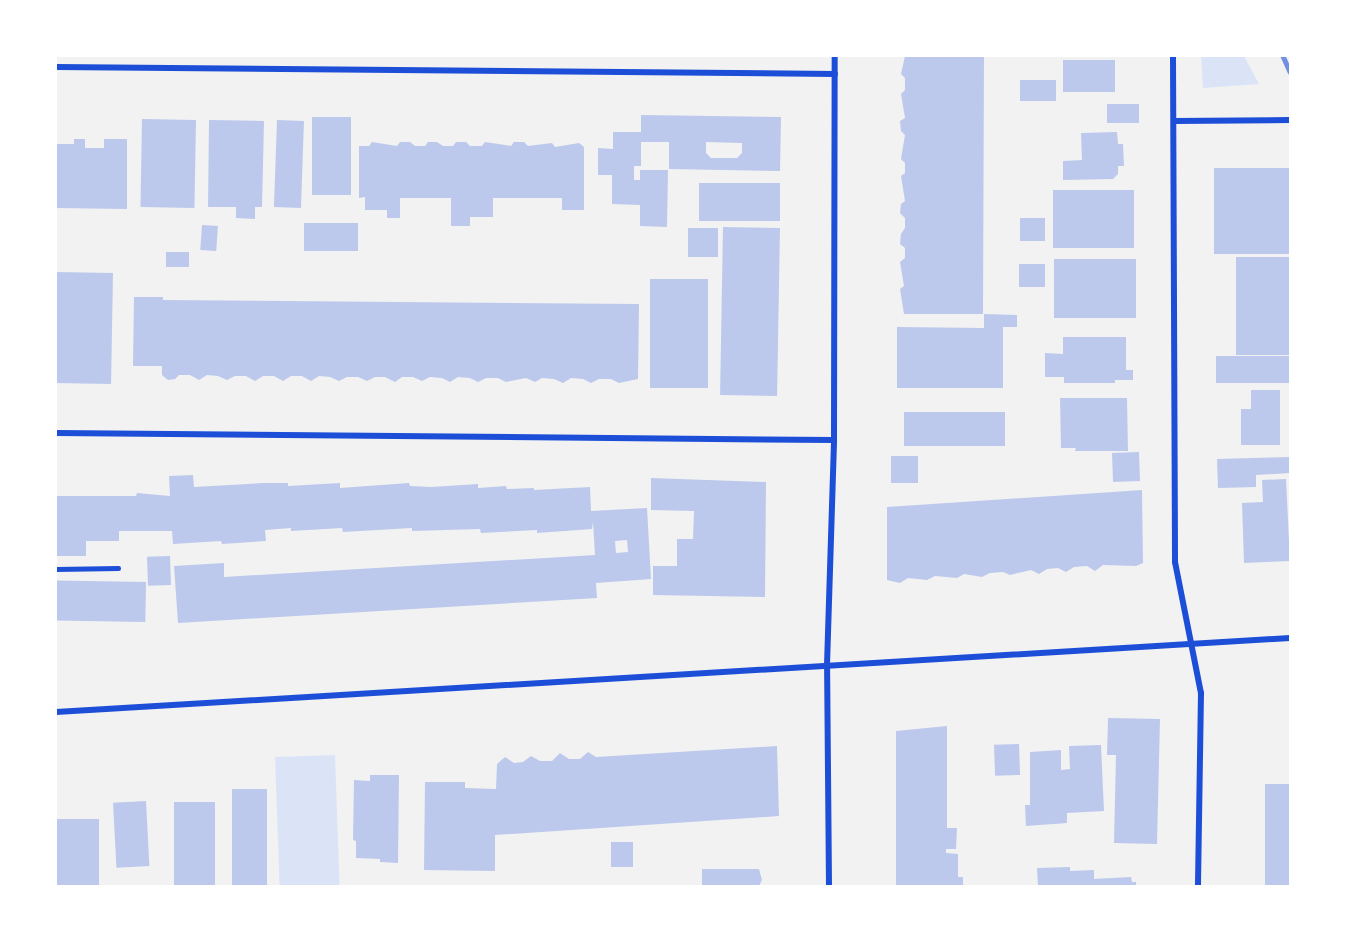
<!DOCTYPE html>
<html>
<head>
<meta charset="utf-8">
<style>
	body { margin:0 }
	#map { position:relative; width:1346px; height:942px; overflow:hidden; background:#f2f2f2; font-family:"Archivo Narrow",sans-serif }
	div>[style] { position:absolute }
	.green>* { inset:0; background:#dbe4f7; transform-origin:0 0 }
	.building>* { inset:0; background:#bdc9ec; transform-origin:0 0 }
	.service>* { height:4.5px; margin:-2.25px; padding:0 2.25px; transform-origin:2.25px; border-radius:2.25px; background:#1d4ed8 }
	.minor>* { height:6px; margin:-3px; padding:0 3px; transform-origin:3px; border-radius:3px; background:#1d4ed8 }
	.rail>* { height:4.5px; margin:-2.25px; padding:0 2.25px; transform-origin:2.25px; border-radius:2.25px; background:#7290e2 }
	span { translate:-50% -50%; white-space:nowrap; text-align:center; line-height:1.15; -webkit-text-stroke:6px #fff; paint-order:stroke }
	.frame { position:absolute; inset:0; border:57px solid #fff; pointer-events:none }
</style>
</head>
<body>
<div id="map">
	<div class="green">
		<i style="clip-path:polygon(1201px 56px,1244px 56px,1259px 84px,1203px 88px)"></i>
		<i style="left:335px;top:755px;width:131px;height:60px;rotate:88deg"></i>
	</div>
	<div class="building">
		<i style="clip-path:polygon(905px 56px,984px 56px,983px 314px,904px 314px,900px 289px,904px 286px,900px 262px,905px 258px,905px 248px,900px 244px,901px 234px,905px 228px,905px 218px,900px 213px,901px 204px,905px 201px,901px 176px,905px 173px,905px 163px,901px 159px,905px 135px,901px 131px,900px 121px,905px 118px,901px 94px,905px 90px,905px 78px,901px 74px)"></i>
		<i style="left:1063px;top:60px;width:52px;height:32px"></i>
		<i style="left:1056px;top:80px;width:21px;height:36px;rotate:90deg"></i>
		<i style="left:1107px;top:104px;width:32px;height:19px"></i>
		<i style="clip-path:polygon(evenodd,641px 115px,781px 117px,780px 171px,669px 169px,669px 142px,641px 142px,641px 166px,634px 166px,634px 180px,640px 180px,640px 170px,668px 170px,667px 227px,640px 226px,640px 205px,612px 204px,612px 175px,598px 175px,598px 148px,613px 149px,613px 132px,641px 132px,641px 115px,706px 142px,742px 143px,742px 153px,737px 158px,711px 158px,706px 153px,706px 142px)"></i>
		<i style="left:312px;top:117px;width:39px;height:78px"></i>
		<i style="left:142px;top:119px;width:54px;height:88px;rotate:1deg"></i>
		<i style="clip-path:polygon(209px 120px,264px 121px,262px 207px,255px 207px,255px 219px,236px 218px,236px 207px,208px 207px)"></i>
		<i style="left:277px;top:120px;width:27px;height:87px;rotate:2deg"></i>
		<i style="clip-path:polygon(1117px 132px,1118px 144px,1123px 144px,1124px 166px,1118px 166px,1118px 174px,1113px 179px,1063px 180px,1063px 161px,1082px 160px,1081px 133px)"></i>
		<i style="clip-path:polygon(74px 139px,85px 139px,85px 148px,104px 148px,104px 139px,127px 139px,127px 209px,56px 208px,56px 144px,74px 144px)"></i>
		<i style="clip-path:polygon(372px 142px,397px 146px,400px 142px,410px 142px,415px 146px,425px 146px,428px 142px,437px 142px,443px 146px,453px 146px,456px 142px,466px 142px,470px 146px,482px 146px,485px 142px,511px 146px,514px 142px,524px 142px,528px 146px,552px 143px,555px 147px,579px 143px,584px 147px,584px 210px,562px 210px,562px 198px,493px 198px,493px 217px,470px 217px,470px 226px,451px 226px,451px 198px,400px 198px,400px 218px,387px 218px,387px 210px,365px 210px,365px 197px,359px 198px,359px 146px,369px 146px)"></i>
		<i style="left:1290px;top:168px;width:86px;height:76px;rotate:90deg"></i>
		<i style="left:699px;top:183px;width:81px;height:38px"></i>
		<i style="left:1053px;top:190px;width:81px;height:58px"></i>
		<i style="left:1045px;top:218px;width:23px;height:25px;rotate:90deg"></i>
		<i style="left:304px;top:223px;width:54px;height:28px"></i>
		<i style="left:202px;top:225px;width:16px;height:25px;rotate:4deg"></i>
		<i style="left:723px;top:227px;width:57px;height:168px;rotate:1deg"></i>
		<i style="left:688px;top:228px;width:30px;height:29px"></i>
		<i style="left:189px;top:252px;width:15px;height:23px;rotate:90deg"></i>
		<i style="left:1290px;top:257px;width:98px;height:54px;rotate:90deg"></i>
		<i style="left:1136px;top:259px;width:59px;height:82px;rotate:90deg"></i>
		<i style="left:1019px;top:264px;width:26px;height:23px"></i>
		<i style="left:56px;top:272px;width:57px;height:111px;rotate:1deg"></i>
		<i style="left:650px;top:279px;width:58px;height:109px"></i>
		<i style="clip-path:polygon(134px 297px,163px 297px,163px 300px,639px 304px,638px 379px,619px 383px,611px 379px,599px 379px,591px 383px,583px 379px,571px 378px,563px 383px,554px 379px,542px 378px,535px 382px,526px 378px,506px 382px,498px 378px,486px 378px,478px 382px,470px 378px,458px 377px,450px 382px,442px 378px,430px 377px,422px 381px,413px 377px,402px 377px,395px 382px,385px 377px,375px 377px,367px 381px,358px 377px,347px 377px,339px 381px,330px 377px,319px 376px,311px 381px,302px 376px,291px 376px,283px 381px,274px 376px,263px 376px,255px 381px,246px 376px,235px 376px,227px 380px,218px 376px,207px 375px,199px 380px,190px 375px,179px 375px,175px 379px,168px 380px,162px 375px,162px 366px,133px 366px)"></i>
		<i style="clip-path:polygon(984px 314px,1017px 315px,1017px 327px,1003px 327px,1003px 388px,897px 388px,897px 327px,984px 328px)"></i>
		<i style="clip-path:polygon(1063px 337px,1126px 337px,1126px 370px,1133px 370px,1133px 380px,1115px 380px,1115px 383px,1064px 383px,1064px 377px,1045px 377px,1045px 353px,1063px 354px)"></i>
		<i style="left:1290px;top:356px;width:27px;height:74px;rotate:90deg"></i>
		<i style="clip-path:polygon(1251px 390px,1280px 390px,1280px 445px,1241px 445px,1241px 409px,1251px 409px)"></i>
		<i style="clip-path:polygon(1060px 398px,1127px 398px,1128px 451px,1075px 451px,1076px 448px,1061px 448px)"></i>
		<i style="left:904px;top:412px;width:101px;height:34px"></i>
		<i style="left:1139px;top:452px;width:29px;height:27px;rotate:88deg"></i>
		<i style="left:891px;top:456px;width:27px;height:27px"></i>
		<i style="clip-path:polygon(1290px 457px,1290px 473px,1256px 475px,1256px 487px,1218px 488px,1217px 459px)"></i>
		<i style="clip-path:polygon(evenodd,193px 475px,194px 487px,263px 483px,288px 483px,288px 486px,340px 483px,340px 488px,409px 483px,410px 486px,431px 487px,478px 484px,478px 488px,506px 486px,507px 489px,534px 488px,534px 490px,590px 487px,591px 511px,647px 508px,651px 579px,596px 583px,597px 598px,178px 623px,174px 566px,224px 563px,224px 577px,595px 555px,593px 522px,592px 529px,537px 533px,537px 530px,481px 533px,480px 529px,412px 531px,412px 528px,343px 532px,342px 528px,291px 531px,291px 528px,265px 530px,266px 541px,222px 544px,221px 541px,173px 544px,172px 531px,119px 531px,119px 541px,86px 541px,86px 556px,56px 556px,56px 496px,136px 496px,137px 493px,170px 496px,169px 476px,193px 475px,627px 540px,628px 552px,616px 553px,615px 541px,627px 540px)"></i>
		<i style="clip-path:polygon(651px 478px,766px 482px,765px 597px,653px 595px,653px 566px,677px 566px,677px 539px,693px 539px,694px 511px,651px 510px)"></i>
		<i style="clip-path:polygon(1286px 479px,1290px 561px,1244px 563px,1242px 503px,1263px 502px,1262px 480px)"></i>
		<i style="clip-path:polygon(1142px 490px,1143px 563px,1136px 566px,1103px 565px,1095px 571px,1087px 566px,1074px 567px,1066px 572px,1058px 568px,1047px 569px,1039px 574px,1031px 570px,1010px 575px,1003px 572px,990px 573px,982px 577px,964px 574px,957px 578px,935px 576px,927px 580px,908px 578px,900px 583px,887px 580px,887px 507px)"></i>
		<i style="left:170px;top:556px;width:29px;height:23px;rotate:88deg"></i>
		<i style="left:146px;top:582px;width:40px;height:90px;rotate:91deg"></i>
		<i style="clip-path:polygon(1108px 718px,1160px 719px,1157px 844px,1114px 843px,1116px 755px,1107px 755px)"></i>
		<i style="clip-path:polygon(947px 726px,947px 828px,957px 828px,956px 849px,946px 849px,946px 853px,958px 854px,958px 877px,963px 877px,963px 886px,896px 886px,896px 731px)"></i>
		<i style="left:1019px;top:744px;width:31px;height:25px;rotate:88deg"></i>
		<i style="clip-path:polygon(1101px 745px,1104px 811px,1067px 813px,1067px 823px,1026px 826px,1025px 805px,1030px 805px,1030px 752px,1061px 750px,1061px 770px,1070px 769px,1069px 746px)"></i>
		<i style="clip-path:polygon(777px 746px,779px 816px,495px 835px,495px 871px,424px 870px,425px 782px,465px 782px,465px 788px,496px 789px,497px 764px,505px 757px,514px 763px,523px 762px,531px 756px,540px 761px,552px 761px,560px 753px,569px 759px,580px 759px,588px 752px,596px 757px)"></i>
		<i style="clip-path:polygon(370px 775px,399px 775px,398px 863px,380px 862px,380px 859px,356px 858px,356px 841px,353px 840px,354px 780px,370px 781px)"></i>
		<i style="left:1265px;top:784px;width:25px;height:102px"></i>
		<i style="left:232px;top:789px;width:35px;height:97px"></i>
		<i style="left:146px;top:801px;width:65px;height:33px;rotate:87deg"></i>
		<i style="left:174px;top:802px;width:41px;height:84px"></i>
		<i style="left:56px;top:819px;width:43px;height:67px"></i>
		<i style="left:611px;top:842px;width:22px;height:25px"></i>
		<i style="clip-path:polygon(1070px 867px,1070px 871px,1094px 870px,1094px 879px,1131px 877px,1132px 882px,1136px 882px,1136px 886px,1038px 886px,1037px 868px)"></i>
		<i style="clip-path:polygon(702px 869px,759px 869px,762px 880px,759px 886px,702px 886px)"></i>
	</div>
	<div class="service">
		<i style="left:56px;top:569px;width:62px;rotate:-0.9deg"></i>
	</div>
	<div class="minor">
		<i style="left:1173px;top:56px;width:506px;rotate:89.77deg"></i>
		<i style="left:1175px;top:562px;width:134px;rotate:78.8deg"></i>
		<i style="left:1201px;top:693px;width:193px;rotate:90.9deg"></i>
		<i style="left:56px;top:67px;width:779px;rotate:0.51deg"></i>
		<i style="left:1174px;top:121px;width:116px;rotate:-0.5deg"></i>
		<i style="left:56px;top:433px;width:778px;rotate:0.52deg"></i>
		<i style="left:56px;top:712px;width:1236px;rotate:-3.43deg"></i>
		<i style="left:829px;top:886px;width:221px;rotate:-90.5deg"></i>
		<i style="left:827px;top:665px;width:225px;rotate:-88.2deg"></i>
		<i style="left:834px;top:440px;width:384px;rotate:-89.9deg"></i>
	</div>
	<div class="rail">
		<i style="left:1283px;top:56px;width:17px;rotate:66deg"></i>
	</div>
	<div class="frame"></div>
</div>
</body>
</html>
